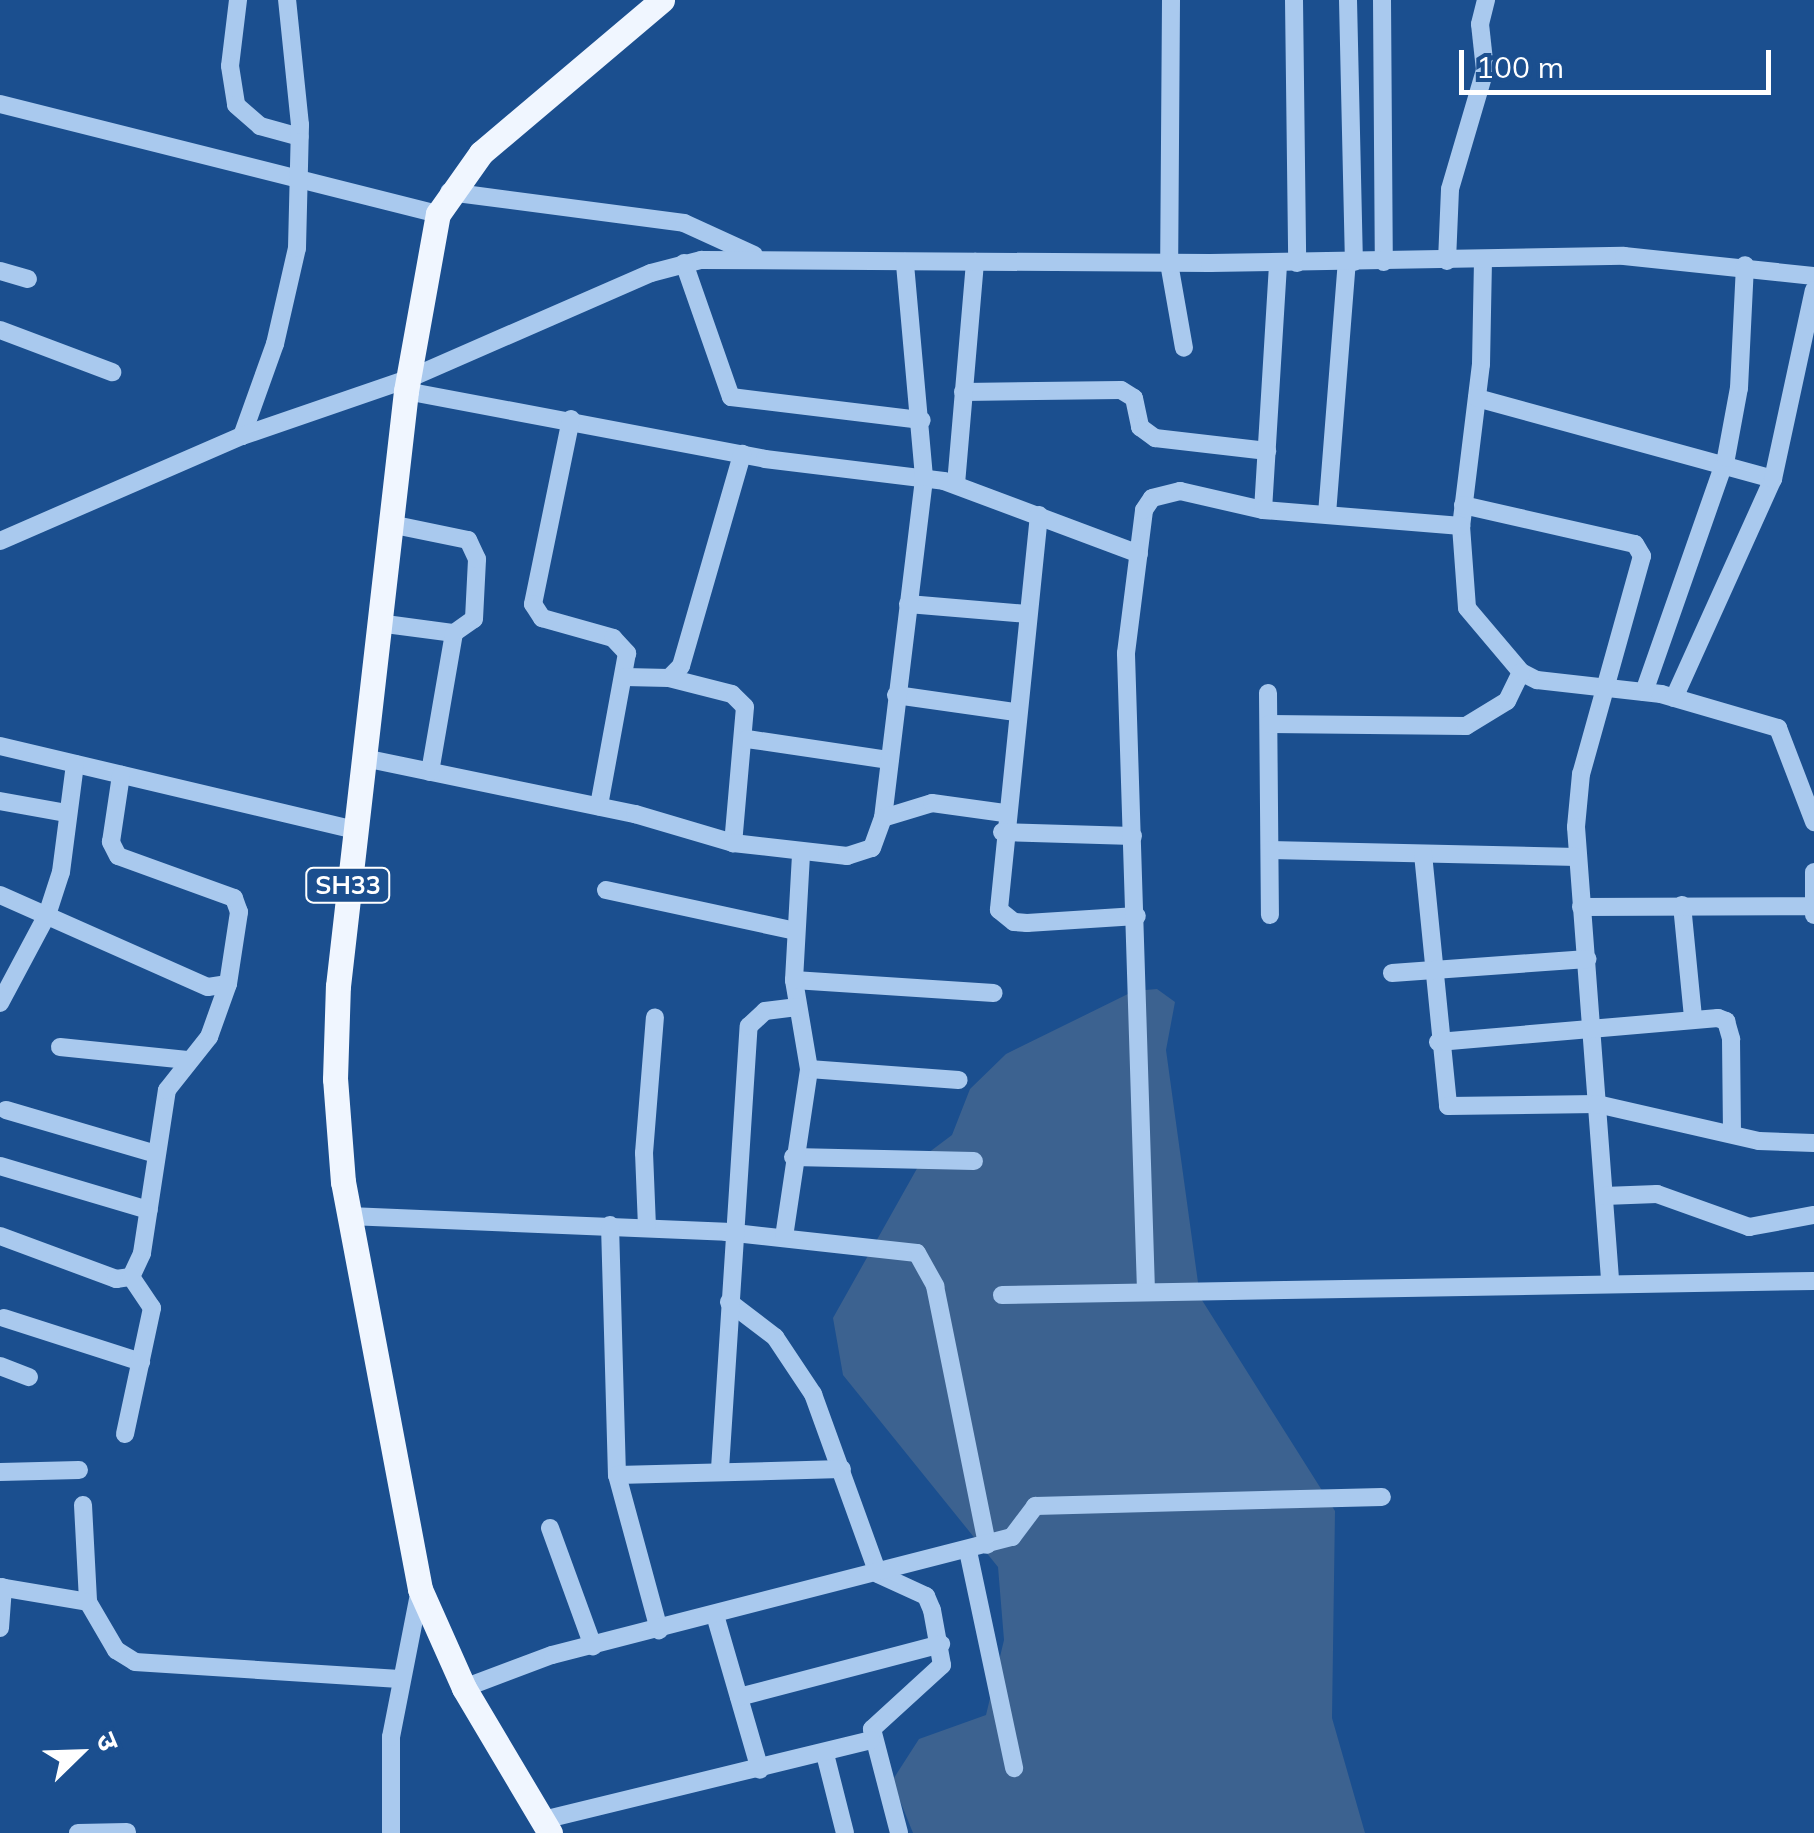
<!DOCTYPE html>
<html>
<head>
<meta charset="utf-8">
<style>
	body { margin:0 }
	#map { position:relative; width:1814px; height:1833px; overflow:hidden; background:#1b4f8f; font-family:Mulish,"Noto Sans Devanagari",sans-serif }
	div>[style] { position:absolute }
	.water>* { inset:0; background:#3c6290 }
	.minor>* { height:18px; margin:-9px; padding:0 9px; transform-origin:9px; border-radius:9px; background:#a9c9ee }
	.major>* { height:25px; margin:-12.5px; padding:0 12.5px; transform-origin:12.5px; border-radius:12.5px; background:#f0f6ff }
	span { translate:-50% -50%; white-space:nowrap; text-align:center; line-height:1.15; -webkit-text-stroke:10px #1b4f8f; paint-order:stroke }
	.shield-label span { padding:2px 8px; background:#1b4f8f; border:2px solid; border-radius:8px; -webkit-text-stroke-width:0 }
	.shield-label { font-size:25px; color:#fff; font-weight:700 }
	.north { position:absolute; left:30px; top:1703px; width:100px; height:100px; -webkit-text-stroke:8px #1b4f8f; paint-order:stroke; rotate:67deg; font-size:28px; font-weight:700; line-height:40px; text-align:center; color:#fff }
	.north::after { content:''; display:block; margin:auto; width:35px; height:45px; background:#fff; clip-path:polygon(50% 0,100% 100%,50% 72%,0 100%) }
	.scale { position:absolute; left:1459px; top:50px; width:312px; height:45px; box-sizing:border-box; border:5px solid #fff; border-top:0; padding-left:12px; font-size:30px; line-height:35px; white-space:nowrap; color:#fff; -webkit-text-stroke:8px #1b4f8f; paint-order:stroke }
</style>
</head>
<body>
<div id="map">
	<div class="water">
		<i style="clip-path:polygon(1157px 989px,1175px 1002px,1166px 1050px,1200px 1297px,1335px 1511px,1332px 1718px,1365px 1833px,913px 1833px,892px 1781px,919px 1739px,986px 1715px,1004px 1640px,998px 1567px,843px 1375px,833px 1318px,924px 1156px,952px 1135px,970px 1089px,1006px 1054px,1134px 991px)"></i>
	</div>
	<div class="minor">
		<i style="left:238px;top:0;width:66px;rotate:96.9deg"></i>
		<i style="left:230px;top:66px;width:39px;rotate:81deg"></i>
		<i style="left:236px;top:105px;width:32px;rotate:41deg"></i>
		<i style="left:260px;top:126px;width:41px;rotate:15.4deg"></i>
		<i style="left:1171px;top:0;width:263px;rotate:90.4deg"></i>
		<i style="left:1169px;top:263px;width:86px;rotate:80deg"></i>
		<i style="left:1294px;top:0;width:263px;rotate:89.3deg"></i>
		<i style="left:1348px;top:0;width:262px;rotate:88.7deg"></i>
		<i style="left:1382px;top:0;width:262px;rotate:89.6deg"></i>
		<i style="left:0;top:104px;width:452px;rotate:14.1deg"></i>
		<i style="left:449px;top:192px;width:237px;rotate:7.5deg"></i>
		<i style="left:684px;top:223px;width:77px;rotate:24.6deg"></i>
		<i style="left:1483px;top:260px;width:104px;rotate:91.1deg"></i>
		<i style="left:1481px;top:364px;width:163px;rotate:97deg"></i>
		<i style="left:1461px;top:526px;width:82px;rotate:85.8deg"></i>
		<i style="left:1467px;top:608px;width:84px;rotate:49.8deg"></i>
		<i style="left:1521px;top:672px;width:18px;rotate:27deg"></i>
		<i style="left:1537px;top:680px;width:125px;rotate:6.4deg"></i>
		<i style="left:1661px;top:694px;width:122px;rotate:16.2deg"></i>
		<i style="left:1778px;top:728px;width:101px;rotate:69deg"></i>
		<i style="left:1447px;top:261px;width:72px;rotate:-87.6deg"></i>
		<i style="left:1450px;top:189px;width:124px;rotate:-73.6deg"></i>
		<i style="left:1485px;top:70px;width:46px;rotate:-96.2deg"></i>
		<i style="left:1480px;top:24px;width:25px;rotate:-76deg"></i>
		<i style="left:684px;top:263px;width:142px;rotate:70.7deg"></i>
		<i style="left:731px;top:397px;width:192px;rotate:6.9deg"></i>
		<i style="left:0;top:271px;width:29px;rotate:16deg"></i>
		<i style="left:0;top:330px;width:120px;rotate:20.6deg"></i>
		<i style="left:406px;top:391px;width:365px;rotate:10.7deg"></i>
		<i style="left:765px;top:459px;width:180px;rotate:7deg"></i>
		<i style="left:944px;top:481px;width:208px;rotate:20.5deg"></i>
		<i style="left:963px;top:392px;width:158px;rotate:-0.7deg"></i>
		<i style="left:1121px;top:390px;width:15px;rotate:32deg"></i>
		<i style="left:1134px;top:398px;width:30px;rotate:78deg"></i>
		<i style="left:1140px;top:427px;width:19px;rotate:36deg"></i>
		<i style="left:1155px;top:438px;width:113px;rotate:6.6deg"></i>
		<i style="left:1477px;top:398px;width:307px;rotate:15.3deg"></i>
		<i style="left:571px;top:419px;width:189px;rotate:101.6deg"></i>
		<i style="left:533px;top:604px;width:17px;rotate:57deg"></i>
		<i style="left:542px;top:618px;width:74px;rotate:15.7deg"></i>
		<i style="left:613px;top:638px;width:21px;rotate:47deg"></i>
		<i style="left:627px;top:653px;width:156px;rotate:100.4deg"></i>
		<i style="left:242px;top:436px;width:98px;rotate:-70.3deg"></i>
		<i style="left:275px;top:344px;width:98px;rotate:-77.1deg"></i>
		<i style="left:297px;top:248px;width:123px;rotate:-88.6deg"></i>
		<i style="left:300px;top:125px;width:126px;rotate:-95.9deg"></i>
		<i style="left:956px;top:484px;width:223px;rotate:-85.1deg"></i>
		<i style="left:1463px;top:505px;width:176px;rotate:12.8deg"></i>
		<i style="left:1635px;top:544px;width:14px;rotate:60deg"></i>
		<i style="left:1642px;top:556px;width:226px;rotate:105.6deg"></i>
		<i style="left:1581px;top:774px;width:53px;rotate:95.4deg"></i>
		<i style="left:1576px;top:827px;width:456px;rotate:85.7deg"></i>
		<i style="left:1263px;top:510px;width:247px;rotate:-86.5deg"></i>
		<i style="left:1327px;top:514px;width:253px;rotate:-85.5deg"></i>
		<i style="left:1039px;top:515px;width:397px;rotate:95.8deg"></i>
		<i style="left:999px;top:910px;width:19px;rotate:39deg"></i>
		<i style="left:1014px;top:922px;width:13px;rotate:4deg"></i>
		<i style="left:1027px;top:923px;width:110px;rotate:-3.6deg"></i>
		<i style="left:0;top:541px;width:264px;rotate:-23.5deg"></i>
		<i style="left:242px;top:436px;width:176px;rotate:-19deg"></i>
		<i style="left:408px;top:379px;width:265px;rotate:-23.6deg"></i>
		<i style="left:651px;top:273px;width:52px;rotate:-14.6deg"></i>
		<i style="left:701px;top:260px;width:509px;rotate:0.34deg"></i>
		<i style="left:1210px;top:263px;width:414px;rotate:-1deg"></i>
		<i style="left:1624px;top:256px;width:191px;rotate:6deg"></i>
		<i style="left:908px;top:604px;width:119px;rotate:4.8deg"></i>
		<i style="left:378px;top:623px;width:77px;rotate:7.5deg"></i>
		<i style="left:454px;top:633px;width:24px;rotate:-35deg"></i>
		<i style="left:474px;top:619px;width:60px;rotate:-87.1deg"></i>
		<i style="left:477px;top:559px;width:21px;rotate:-115deg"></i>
		<i style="left:468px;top:540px;width:80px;rotate:-168.4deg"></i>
		<i style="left:625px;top:677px;width:44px;rotate:1.3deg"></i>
		<i style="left:669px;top:678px;width:17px;rotate:-45deg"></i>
		<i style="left:681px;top:666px;width:221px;rotate:-73.9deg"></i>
		<i style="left:669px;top:678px;width:65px;rotate:14.3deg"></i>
		<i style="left:732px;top:694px;width:18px;rotate:45deg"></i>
		<i style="left:745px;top:707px;width:137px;rotate:95deg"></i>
		<i style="left:1644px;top:692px;width:248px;rotate:-70.7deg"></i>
		<i style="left:1726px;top:458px;width:71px;rotate:-79.5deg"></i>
		<i style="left:1739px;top:388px;width:123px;rotate:-87.2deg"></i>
		<i style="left:1268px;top:693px;width:222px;rotate:89.5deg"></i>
		<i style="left:896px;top:695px;width:121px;rotate:8.1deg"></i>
		<i style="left:1674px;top:698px;width:240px;rotate:-65.7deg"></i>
		<i style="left:1773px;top:479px;width:193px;rotate:-77.8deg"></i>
		<i style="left:1269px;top:724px;width:197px;rotate:0.6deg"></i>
		<i style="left:1466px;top:726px;width:48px;rotate:-31.4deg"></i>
		<i style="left:1507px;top:701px;width:32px;rotate:-64deg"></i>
		<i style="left:747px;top:739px;width:144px;rotate:8.4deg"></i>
		<i style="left:0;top:746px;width:365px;rotate:13.3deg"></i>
		<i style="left:364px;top:758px;width:277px;rotate:11.7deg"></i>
		<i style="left:635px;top:814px;width:102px;rotate:16.5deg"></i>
		<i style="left:733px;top:843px;width:115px;rotate:6.5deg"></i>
		<i style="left:847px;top:856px;width:26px;rotate:-18deg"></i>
		<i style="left:872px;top:848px;width:32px;rotate:-70deg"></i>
		<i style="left:883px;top:818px;width:343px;rotate:-83.1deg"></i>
		<i style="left:924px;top:477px;width:216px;rotate:-95.1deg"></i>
		<i style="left:430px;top:772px;width:141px;rotate:-80.2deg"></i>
		<i style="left:0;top:801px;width:68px;rotate:10.2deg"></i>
		<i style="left:883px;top:818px;width:51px;rotate:-17deg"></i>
		<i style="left:932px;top:803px;width:73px;rotate:7.9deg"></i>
		<i style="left:1002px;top:832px;width:131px;rotate:1.7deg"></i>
		<i style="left:1270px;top:850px;width:307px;rotate:1.3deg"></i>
		<i style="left:1423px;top:854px;width:253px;rotate:84.3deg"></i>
		<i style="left:1448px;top:1106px;width:149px;rotate:-0.8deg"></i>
		<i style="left:1597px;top:1104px;width:166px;rotate:12.9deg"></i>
		<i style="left:1759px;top:1141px;width:55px;rotate:2.1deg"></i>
		<i style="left:1814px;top:872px;width:43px;rotate:90deg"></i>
		<i style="left:606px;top:890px;width:194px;rotate:12.2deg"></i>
		<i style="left:0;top:895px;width:227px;rotate:23.9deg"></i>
		<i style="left:208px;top:987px;width:20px;rotate:-9deg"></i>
		<i style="left:228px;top:984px;width:73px;rotate:-81.3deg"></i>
		<i style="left:239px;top:912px;width:15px;rotate:-110deg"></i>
		<i style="left:234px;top:898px;width:123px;rotate:-160.1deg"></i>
		<i style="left:118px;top:856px;width:16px;rotate:-117deg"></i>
		<i style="left:111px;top:842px;width:68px;rotate:-81.5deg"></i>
		<i style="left:1682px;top:905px;width:114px;rotate:84.4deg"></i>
		<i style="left:1581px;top:907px;width:233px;rotate:-0.2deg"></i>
		<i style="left:1392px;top:973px;width:196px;rotate:-4.1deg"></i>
		<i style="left:794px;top:980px;width:200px;rotate:3.7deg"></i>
		<i style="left:0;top:1003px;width:100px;rotate:-61.9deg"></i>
		<i style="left:47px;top:915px;width:45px;rotate:-72deg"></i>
		<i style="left:61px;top:872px;width:109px;rotate:-82.6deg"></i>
		<i style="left:1438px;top:1042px;width:281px;rotate:-4.9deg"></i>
		<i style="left:1718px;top:1018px;width:9px;rotate:21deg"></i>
		<i style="left:1726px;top:1021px;width:19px;rotate:74deg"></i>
		<i style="left:1731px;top:1039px;width:94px;rotate:89.4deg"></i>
		<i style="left:60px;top:1047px;width:128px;rotate:5.8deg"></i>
		<i style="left:809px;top:1069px;width:150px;rotate:4.2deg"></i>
		<i style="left:6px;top:1110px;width:156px;rotate:16.3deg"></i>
		<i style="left:793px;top:1157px;width:181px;rotate:1.3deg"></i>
		<i style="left:0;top:1166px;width:155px;rotate:16.5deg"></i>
		<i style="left:1604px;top:1196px;width:53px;rotate:-2.2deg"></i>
		<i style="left:1657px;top:1194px;width:98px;rotate:19.7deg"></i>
		<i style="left:1749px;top:1227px;width:66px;rotate:-10.5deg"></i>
		<i style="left:349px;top:1216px;width:377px;rotate:2.4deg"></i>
		<i style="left:726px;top:1232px;width:192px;rotate:6.3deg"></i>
		<i style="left:917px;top:1253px;width:38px;rotate:61deg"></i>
		<i style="left:935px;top:1286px;width:264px;rotate:78.6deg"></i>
		<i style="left:610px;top:1225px;width:250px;rotate:88.4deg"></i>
		<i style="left:617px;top:1475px;width:161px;rotate:74.8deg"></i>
		<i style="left:647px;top:1227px;width:74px;rotate:-92.3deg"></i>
		<i style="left:644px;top:1153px;width:136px;rotate:-85.4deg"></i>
		<i style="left:0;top:1236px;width:124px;rotate:20.3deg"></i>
		<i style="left:116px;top:1279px;width:15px;rotate:-8deg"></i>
		<i style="left:131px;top:1277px;width:26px;rotate:-65deg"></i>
		<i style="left:142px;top:1253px;width:165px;rotate:-81.3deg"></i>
		<i style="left:167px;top:1090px;width:68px;rotate:-51.6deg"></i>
		<i style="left:209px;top:1037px;width:56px;rotate:-70.3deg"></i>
		<i style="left:784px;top:1237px;width:170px;rotate:-81.5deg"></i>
		<i style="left:809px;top:1069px;width:90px;rotate:-99.6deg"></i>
		<i style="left:794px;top:980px;width:127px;rotate:-86.8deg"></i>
		<i style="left:1146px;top:1291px;width:638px;rotate:-91.8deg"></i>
		<i style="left:1126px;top:653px;width:144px;rotate:-82.8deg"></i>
		<i style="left:1144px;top:510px;width:14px;rotate:-56deg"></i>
		<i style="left:1152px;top:498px;width:29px;rotate:-14deg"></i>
		<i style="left:1180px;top:491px;width:85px;rotate:12.9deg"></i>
		<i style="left:1263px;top:510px;width:199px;rotate:4.6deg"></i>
		<i style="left:1002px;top:1295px;width:812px;rotate:-0.99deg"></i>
		<i style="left:729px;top:1302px;width:58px;rotate:37.3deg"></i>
		<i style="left:775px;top:1337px;width:69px;rotate:56.3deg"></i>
		<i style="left:813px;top:1394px;width:191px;rotate:70.1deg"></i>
		<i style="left:878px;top:1574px;width:53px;rotate:24.6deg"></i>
		<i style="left:926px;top:1596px;width:15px;rotate:67deg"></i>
		<i style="left:932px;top:1610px;width:56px;rotate:79.7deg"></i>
		<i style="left:942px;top:1665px;width:95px;rotate:137.6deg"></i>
		<i style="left:872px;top:1729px;width:107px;rotate:75.4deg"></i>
		<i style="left:4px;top:1318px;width:144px;rotate:17.8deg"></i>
		<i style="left:0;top:1366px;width:31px;rotate:21deg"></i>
		<i style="left:125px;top:1434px;width:129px;rotate:-77.9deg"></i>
		<i style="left:152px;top:1308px;width:37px;rotate:-124deg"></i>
		<i style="left:720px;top:1469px;width:444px;rotate:-86.3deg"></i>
		<i style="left:749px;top:1026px;width:22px;rotate:-43deg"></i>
		<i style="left:765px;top:1011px;width:33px;rotate:-7deg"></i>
		<i style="left:0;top:1472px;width:79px;rotate:-1.5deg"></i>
		<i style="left:617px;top:1475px;width:225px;rotate:-1.5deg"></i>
		<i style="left:83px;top:1505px;width:97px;rotate:87deg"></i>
		<i style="left:550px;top:1528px;width:126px;rotate:70deg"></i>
		<i style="left:968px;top:1551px;width:222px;rotate:78deg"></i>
		<i style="left:0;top:1587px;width:89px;rotate:9.7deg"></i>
		<i style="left:88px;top:1602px;width:56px;rotate:59.7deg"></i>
		<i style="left:116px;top:1650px;width:22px;rotate:32deg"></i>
		<i style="left:135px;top:1662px;width:265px;rotate:3.7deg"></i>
		<i style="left:715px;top:1615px;width:161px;rotate:73.8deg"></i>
		<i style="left:0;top:1628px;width:41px;rotate:-85.8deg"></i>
		<i style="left:464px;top:1688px;width:94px;rotate:-20.6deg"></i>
		<i style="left:552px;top:1655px;width:475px;rotate:-14.4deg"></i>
		<i style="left:1012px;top:1537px;width:39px;rotate:-53deg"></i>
		<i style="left:1035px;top:1506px;width:347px;rotate:-1.5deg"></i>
		<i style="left:739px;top:1697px;width:209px;rotate:-14.7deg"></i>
		<i style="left:825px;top:1754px;width:81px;rotate:75.8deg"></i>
		<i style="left:543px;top:1820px;width:338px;rotate:-13.7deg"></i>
		<i style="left:78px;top:1833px;width:49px;rotate:-1.2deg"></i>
		<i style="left:391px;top:1833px;width:96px;rotate:-90deg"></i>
		<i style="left:391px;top:1737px;width:151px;rotate:-78.9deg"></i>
	</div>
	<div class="major">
		<i style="left:550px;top:1833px;width:169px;rotate:-120.7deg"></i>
		<i style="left:464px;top:1688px;width:108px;rotate:-114deg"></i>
		<i style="left:420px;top:1589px;width:414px;rotate:-100.7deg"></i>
		<i style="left:343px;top:1182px;width:103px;rotate:-94.4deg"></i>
		<i style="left:335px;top:1079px;width:93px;rotate:-88.2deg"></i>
		<i style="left:338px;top:986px;width:599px;rotate:-83.48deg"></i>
		<i style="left:406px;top:391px;width:180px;rotate:-79.8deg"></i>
		<i style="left:438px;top:214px;width:75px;rotate:-54.8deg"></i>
		<i style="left:481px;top:153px;width:237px;rotate:-40.2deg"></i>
	</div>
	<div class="shield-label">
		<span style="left:348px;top:885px">SH33</span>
	</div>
	<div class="north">उ</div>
	<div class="scale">100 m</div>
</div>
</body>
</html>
